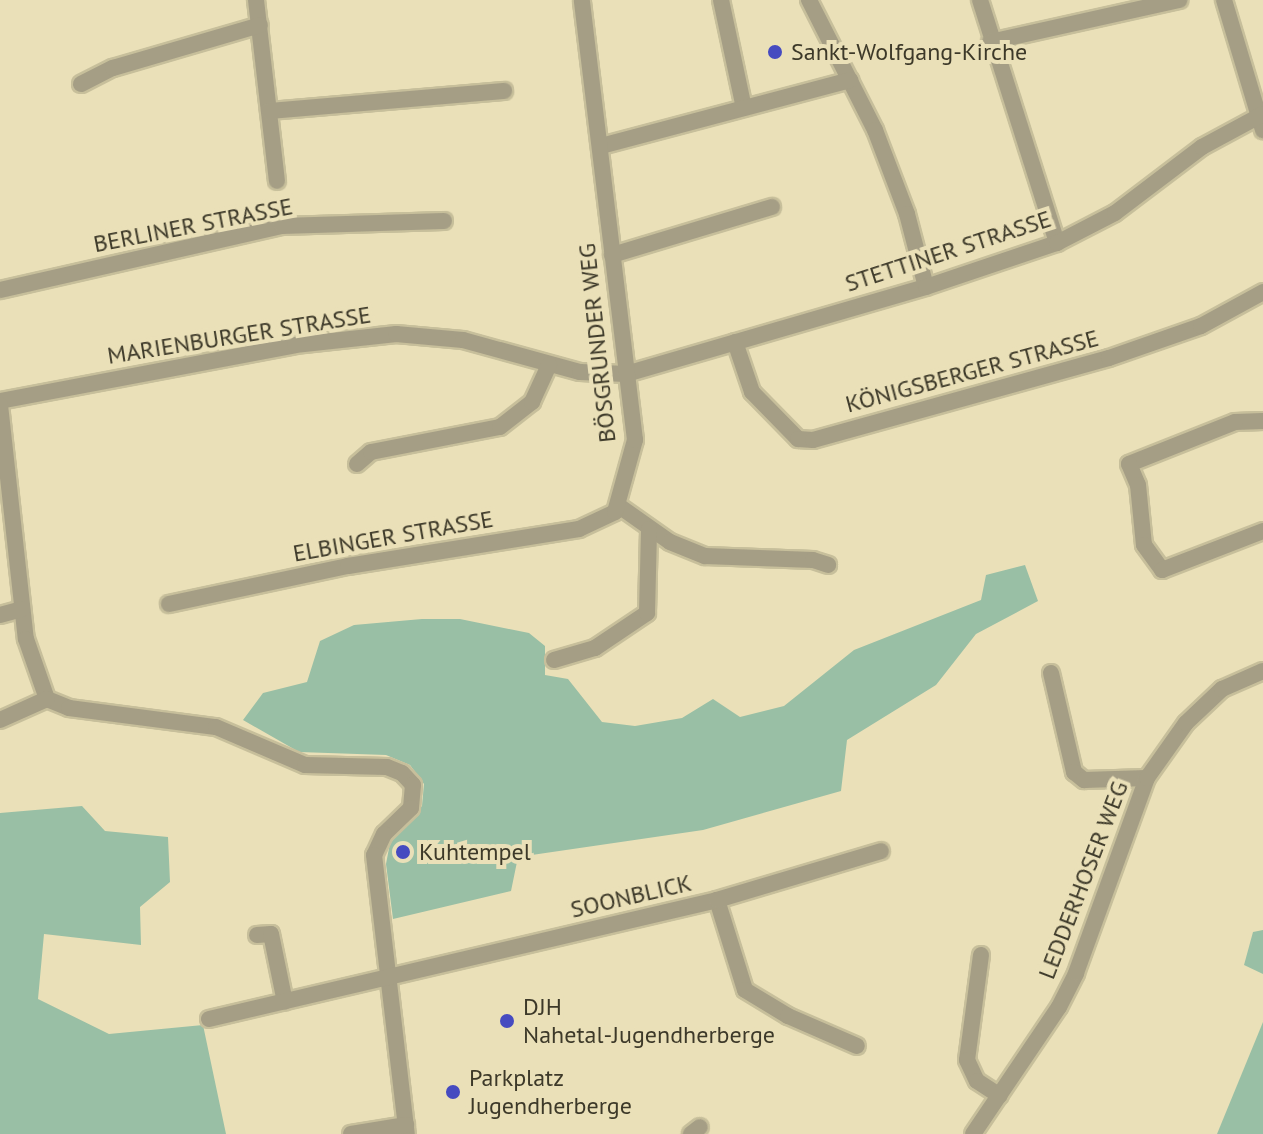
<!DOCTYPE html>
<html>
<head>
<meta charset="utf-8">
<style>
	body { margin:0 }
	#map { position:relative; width:1263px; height:1134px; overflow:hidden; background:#eae0b8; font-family:"PT Sans",sans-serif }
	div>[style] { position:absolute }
	.green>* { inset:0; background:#99bfa5 }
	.roads { filter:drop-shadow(2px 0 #c7bf9b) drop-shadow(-2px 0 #c7bf9b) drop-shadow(0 2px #c7bf9b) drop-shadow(0 -2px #c7bf9b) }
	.minor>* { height:16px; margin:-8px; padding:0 8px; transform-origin:8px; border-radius:8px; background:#a59e85 }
	.dots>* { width:22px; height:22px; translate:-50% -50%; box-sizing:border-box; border:4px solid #eae0b8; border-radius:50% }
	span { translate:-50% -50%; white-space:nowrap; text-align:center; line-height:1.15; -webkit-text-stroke:8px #eae0b8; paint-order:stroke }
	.poi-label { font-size:24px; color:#3d3929 }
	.left { translate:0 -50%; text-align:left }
	.street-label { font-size:24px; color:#3d3929 }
</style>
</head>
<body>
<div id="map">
	<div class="green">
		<i style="clip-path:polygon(1025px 565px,1038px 601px,976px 634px,936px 685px,847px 740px,841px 791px,703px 830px,518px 857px,511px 891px,393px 919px,386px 864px,390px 843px,422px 806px,424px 784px,410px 765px,386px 755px,299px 752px,243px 720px,263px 693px,307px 682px,320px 641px,354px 625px,422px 619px,460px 619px,529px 633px,545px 646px,545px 675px,568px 679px,602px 722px,635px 726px,682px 718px,713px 699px,740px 717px,784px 706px,854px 650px,981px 600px,986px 575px)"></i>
		<i style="clip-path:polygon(82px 806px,105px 831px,168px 837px,170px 882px,140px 907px,141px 945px,44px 934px,38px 999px,109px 1034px,203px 1025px,226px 1134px,0 1134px,0 813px)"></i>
		<i style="clip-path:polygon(1263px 930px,1263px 974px,1244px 965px,1253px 932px)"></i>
		<i style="clip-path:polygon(1263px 1022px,1263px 1134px,1217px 1134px)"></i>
	</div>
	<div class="roads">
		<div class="minor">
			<i style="left:256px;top:0;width:182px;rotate:83.4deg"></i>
			<i style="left:721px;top:0;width:110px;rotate:78deg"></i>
			<i style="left:809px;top:0;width:146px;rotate:63.1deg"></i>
			<i style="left:875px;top:130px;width:90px;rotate:69.1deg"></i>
			<i style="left:907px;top:214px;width:75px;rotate:75.4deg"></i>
			<i style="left:980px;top:0;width:255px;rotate:72.4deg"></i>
			<i style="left:1224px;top:0;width:136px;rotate:73.3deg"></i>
			<i style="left:990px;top:42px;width:194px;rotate:-12.5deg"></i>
			<i style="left:81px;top:84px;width:36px;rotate:-27deg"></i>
			<i style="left:113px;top:68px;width:153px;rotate:-16.3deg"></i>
			<i style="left:269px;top:111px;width:236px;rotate:-4.9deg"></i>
			<i style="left:601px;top:146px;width:258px;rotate:-14.8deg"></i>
			<i style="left:612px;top:255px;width:167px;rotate:-16.7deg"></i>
			<i style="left:0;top:290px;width:289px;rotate:-12.8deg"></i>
			<i style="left:282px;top:226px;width:162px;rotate:-1.8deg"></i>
			<i style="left:735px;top:342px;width:53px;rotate:71.2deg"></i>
			<i style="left:752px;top:392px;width:66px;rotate:45.6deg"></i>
			<i style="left:798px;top:439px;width:15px;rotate:4deg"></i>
			<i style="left:813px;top:440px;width:307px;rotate:-15.5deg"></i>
			<i style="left:1109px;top:358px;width:97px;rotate:-19.2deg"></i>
			<i style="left:1201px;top:326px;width:71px;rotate:-28.7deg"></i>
			<i style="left:0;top:401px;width:300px;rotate:-10.7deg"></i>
			<i style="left:295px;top:345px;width:102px;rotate:-6.2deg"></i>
			<i style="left:396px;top:334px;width:67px;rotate:5.1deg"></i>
			<i style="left:463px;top:340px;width:121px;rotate:15.3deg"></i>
			<i style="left:580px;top:372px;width:46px;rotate:2.5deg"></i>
			<i style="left:626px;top:374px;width:312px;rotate:-16.2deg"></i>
			<i style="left:926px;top:287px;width:138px;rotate:-18.6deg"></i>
			<i style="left:1057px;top:243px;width:65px;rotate:-27.3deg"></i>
			<i style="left:1115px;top:213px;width:109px;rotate:-37.2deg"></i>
			<i style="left:1202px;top:147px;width:69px;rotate:-28.4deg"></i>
			<i style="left:0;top:405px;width:235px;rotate:83.7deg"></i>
			<i style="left:26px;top:639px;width:64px;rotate:70.7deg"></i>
			<i style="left:47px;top:699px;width:24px;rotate:22deg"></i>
			<i style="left:69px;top:708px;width:148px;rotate:7.4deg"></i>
			<i style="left:216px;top:727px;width:97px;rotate:23.1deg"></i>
			<i style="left:305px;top:765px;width:82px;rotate:1.4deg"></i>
			<i style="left:387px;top:767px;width:16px;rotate:22deg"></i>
			<i style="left:402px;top:773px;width:16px;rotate:47deg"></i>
			<i style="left:413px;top:785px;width:23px;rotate:95deg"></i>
			<i style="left:411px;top:808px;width:37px;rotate:136deg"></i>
			<i style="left:384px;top:834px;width:23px;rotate:115deg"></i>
			<i style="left:374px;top:855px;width:281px;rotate:83.3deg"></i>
			<i style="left:1263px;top:421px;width:28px;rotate:178deg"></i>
			<i style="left:1235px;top:422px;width:114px;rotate:158.4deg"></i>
			<i style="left:1129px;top:464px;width:23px;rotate:67deg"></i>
			<i style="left:1138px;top:485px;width:60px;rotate:84.3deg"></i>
			<i style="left:1144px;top:545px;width:31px;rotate:54deg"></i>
			<i style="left:1162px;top:570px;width:108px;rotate:-21.1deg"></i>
			<i style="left:357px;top:464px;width:18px;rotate:-41deg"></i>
			<i style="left:371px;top:452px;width:131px;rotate:-11deg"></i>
			<i style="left:500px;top:427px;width:41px;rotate:-38deg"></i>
			<i style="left:532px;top:402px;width:41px;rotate:-65.3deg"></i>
			<i style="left:619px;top:506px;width:62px;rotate:35.2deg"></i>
			<i style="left:670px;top:542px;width:38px;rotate:22deg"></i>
			<i style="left:705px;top:556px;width:108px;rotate:2.1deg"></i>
			<i style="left:813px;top:560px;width:16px;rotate:18deg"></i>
			<i style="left:169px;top:604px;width:183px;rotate:-12deg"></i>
			<i style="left:348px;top:566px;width:234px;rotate:-9.1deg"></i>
			<i style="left:579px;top:529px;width:40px;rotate:-25deg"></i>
			<i style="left:615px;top:512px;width:75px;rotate:-74.5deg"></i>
			<i style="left:635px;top:440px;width:443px;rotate:-96.9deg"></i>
			<i style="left:0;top:615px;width:23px;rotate:-15deg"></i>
			<i style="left:554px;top:660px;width:43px;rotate:-16.3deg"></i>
			<i style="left:595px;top:648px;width:63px;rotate:-33.9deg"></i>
			<i style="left:647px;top:613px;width:84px;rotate:-88.6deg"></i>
			<i style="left:1051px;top:673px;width:102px;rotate:76.9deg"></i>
			<i style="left:1074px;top:772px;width:13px;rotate:39deg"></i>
			<i style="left:1084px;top:780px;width:63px;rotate:-1.8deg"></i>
			<i style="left:0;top:720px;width:51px;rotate:-24.1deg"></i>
			<i style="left:717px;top:900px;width:94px;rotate:72.7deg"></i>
			<i style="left:745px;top:990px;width:50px;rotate:31.2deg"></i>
			<i style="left:788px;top:1016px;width:75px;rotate:23.5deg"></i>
			<i style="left:257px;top:935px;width:14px;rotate:-4deg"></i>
			<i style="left:271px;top:934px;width:69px;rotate:78.4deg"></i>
			<i style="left:981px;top:955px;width:106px;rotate:97.6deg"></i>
			<i style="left:967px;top:1060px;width:23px;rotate:65deg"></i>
			<i style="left:977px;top:1081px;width:27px;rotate:33deg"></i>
			<i style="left:209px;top:1019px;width:522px;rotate:-13.18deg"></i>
			<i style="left:717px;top:900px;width:171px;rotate:-16.6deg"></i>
			<i style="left:351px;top:1134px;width:56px;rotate:-9.3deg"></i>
			<i style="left:691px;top:1134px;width:11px;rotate:-38deg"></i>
			<i style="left:973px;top:1134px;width:153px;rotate:-55.9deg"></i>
			<i style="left:1059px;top:1007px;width:38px;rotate:-63deg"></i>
			<i style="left:1076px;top:973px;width:208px;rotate:-70deg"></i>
			<i style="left:1147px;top:778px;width:67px;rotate:-54.7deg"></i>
			<i style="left:1186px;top:723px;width:50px;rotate:-43.4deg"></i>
			<i style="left:1222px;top:689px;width:45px;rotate:-23.7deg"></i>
		</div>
	</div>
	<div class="dots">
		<i style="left:775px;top:52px;background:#464bc0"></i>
		<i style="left:403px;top:852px;background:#464bc0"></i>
		<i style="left:507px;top:1021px;background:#464bc0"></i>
		<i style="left:453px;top:1092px;background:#464bc0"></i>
	</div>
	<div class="poi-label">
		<span class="left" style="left:791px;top:52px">Sankt-Wolfgang-Kirche</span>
		<span class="left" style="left:419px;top:852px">Kuhtempel</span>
		<span class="left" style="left:523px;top:1021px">DJH<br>Nahetal-Jugendherberge</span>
		<span class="left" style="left:469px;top:1092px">Parkplatz<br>Jugendherberge</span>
	</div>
	<div class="street-label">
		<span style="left:193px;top:225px;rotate:-11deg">BERLINER STRASSE</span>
		<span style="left:948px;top:251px;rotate:-18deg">STETTINER STRASSE</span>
		<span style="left:239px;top:335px;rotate:-9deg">MARIENBURGER STRASSE</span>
		<span style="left:597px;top:343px;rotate:-96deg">BÖSGRUNDER WEG</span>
		<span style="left:972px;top:371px;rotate:-15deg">KÖNIGSBERGER STRASSE</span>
		<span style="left:393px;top:536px;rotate:-10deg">ELBINGER STRASSE</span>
		<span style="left:1083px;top:880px;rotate:-69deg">LEDDERHOSER WEG</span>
		<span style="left:631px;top:896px;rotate:-13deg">SOONBLICK</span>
	</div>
</div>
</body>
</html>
